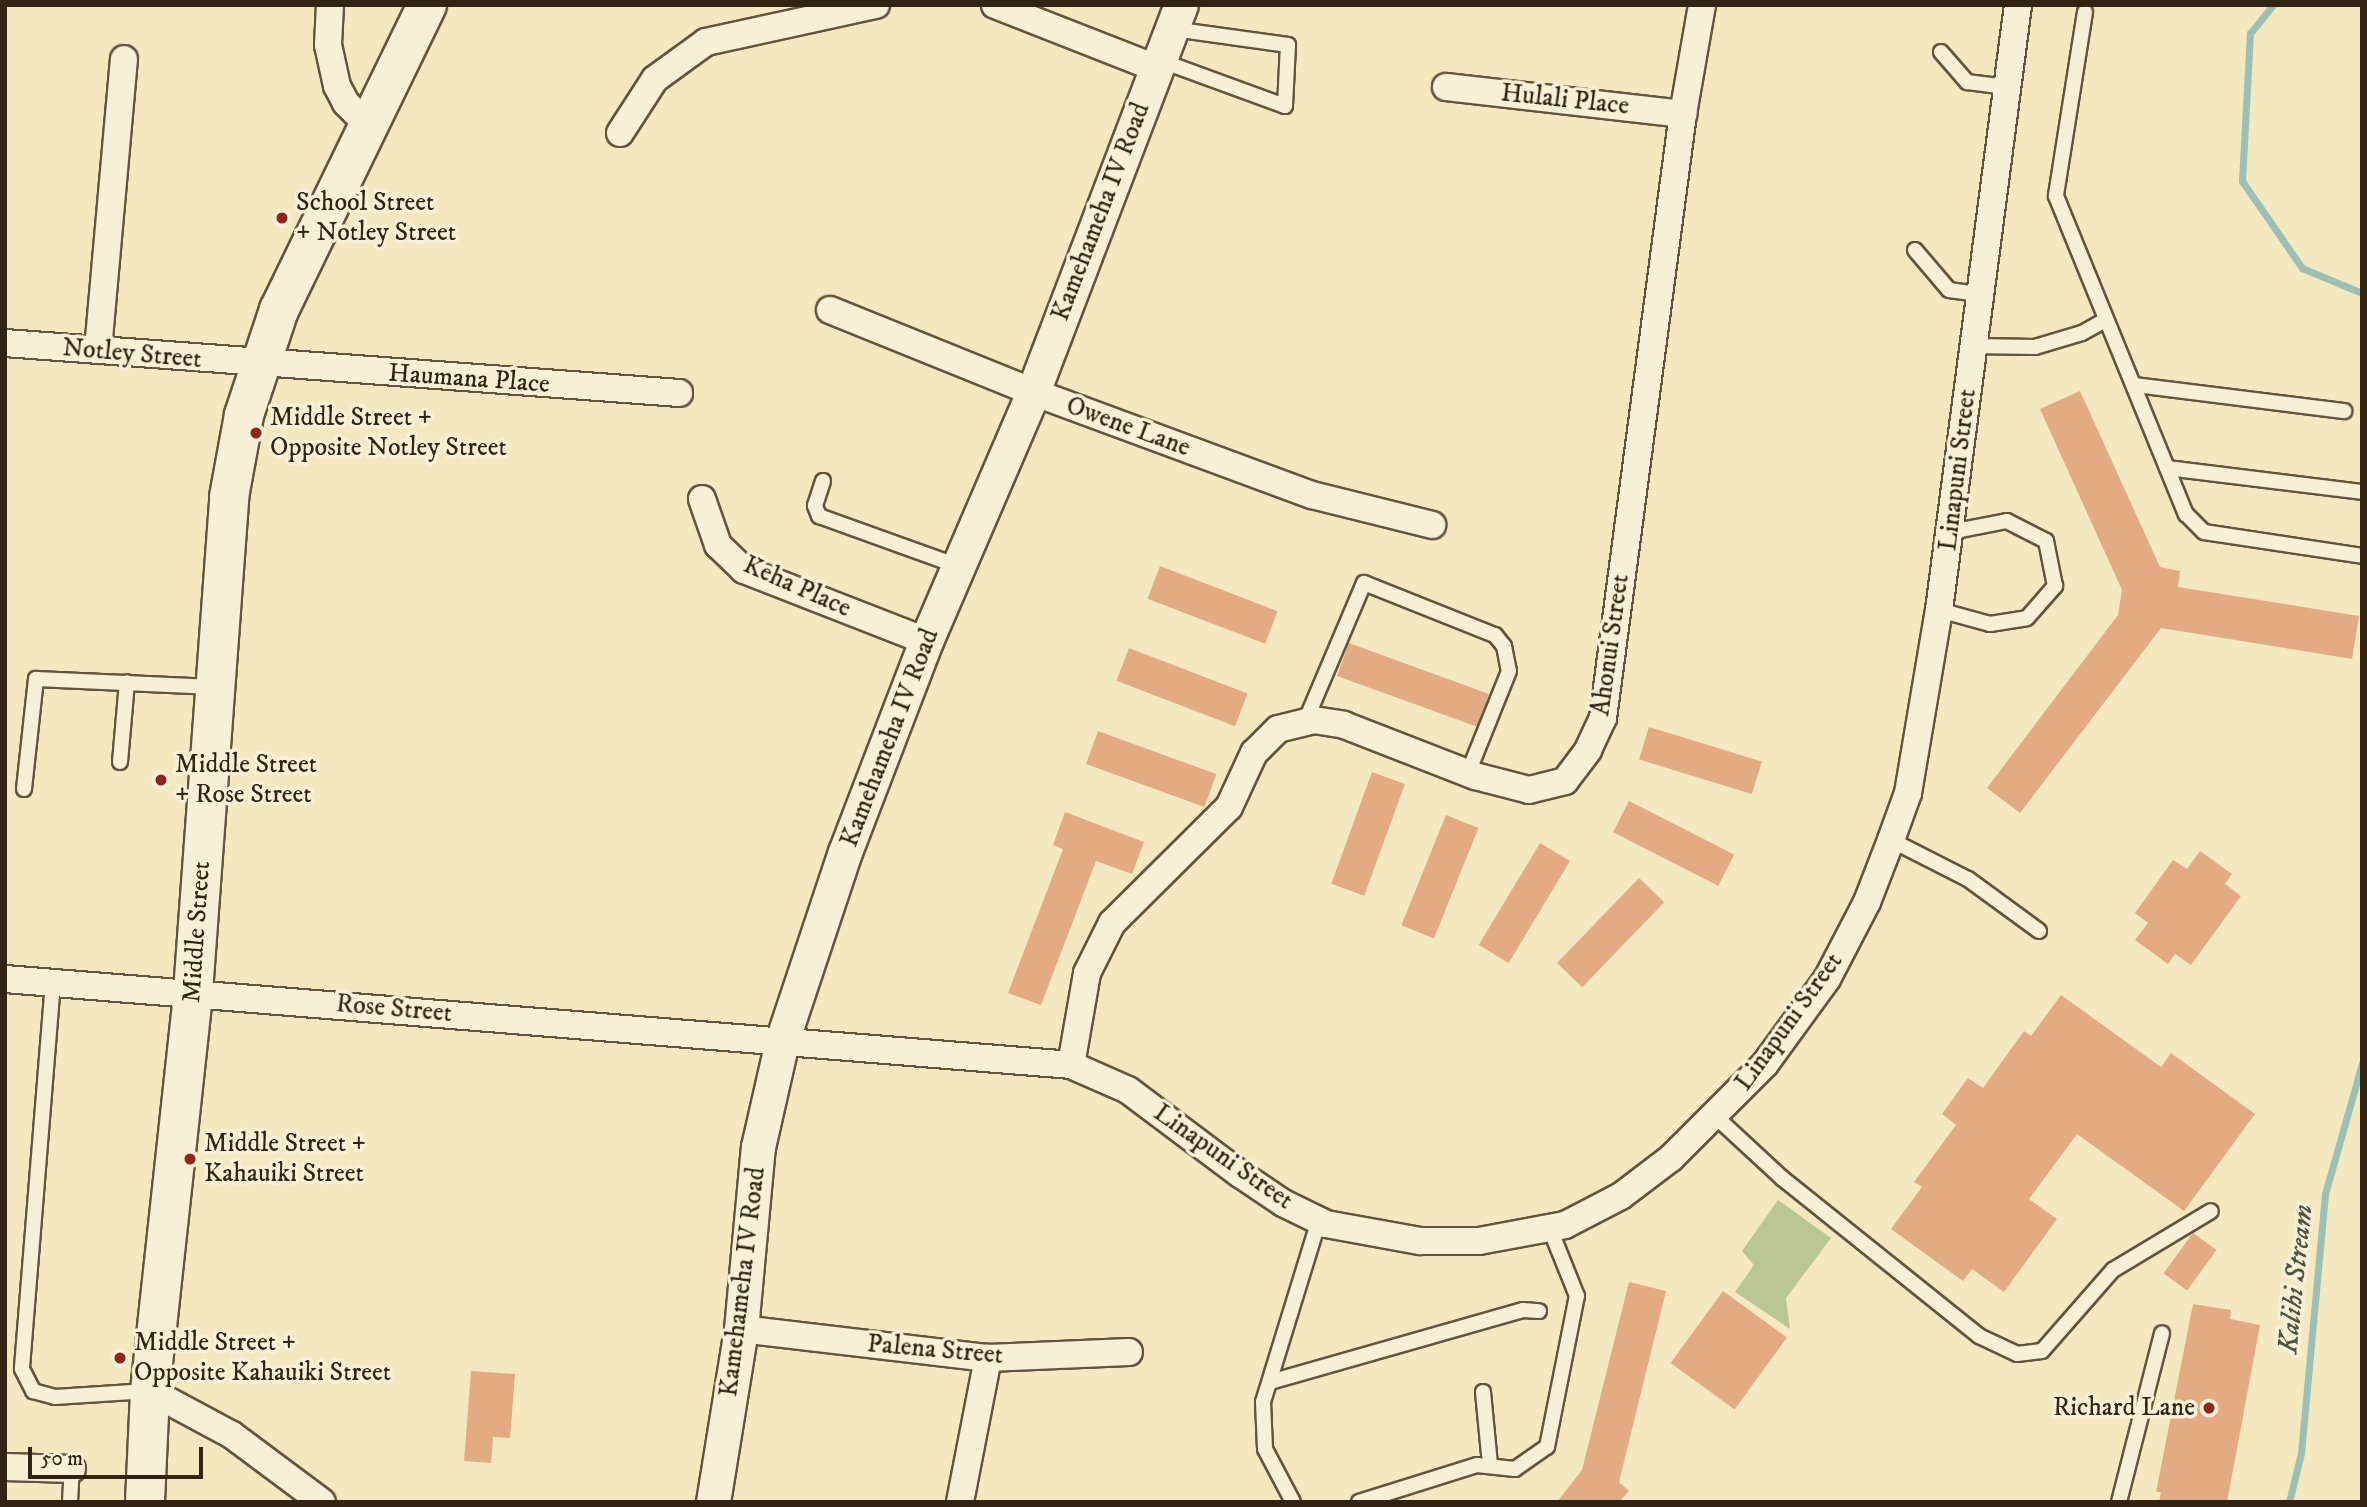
<!DOCTYPE html>
<html>
<head>
<meta charset="utf-8">
<style>
	body { margin:0 }
	#map { position:relative; width:2367px; height:1507px; overflow:hidden; background:#f4e8c0; font-family:"IM FELL DW Pica",serif }
	div>[style] { position:absolute }
	.green>* { inset:0; background:#bac693 }
	.stream>* { height:7px; margin:-3.5px; padding:0 3.5px; transform-origin:3.5px; border-radius:3.5px; background:#9cc0b3 }
	.building>* { inset:0; background:#e3ab83; transform-origin:0 0 }
	.roads { filter:drop-shadow(2px 0 #62553e) drop-shadow(-2px 0 #62553e) drop-shadow(0 2px #62553e) drop-shadow(0 -2px #62553e) }
	.service>* { height:14px; margin:-7px; padding:0 7px; transform-origin:7px; border-radius:7px; background:#f8f0d6 }
	.minor>* { height:26px; margin:-13px; padding:0 13px; transform-origin:13px; border-radius:13px; background:#f8f0d6 }
	.tertiary>* { height:33px; margin:-16.5px; padding:0 16.5px; transform-origin:16.5px; border-radius:16.5px; background:#f8f0d6 }
	.secondary>* { height:38px; margin:-19px; padding:0 19px; transform-origin:19px; border-radius:19px; background:#f8f0d6 }
	.dots>* { width:19px; height:19px; translate:-50% -50%; box-sizing:border-box; border:4px solid #f8f0d6; border-radius:50% }
	span { translate:-50% -50%; white-space:nowrap; text-align:center; line-height:1.15; -webkit-text-stroke:7px #f8f0d6; paint-order:stroke }
	.street-label { font-size:26px; color:#312413 }
	.poi-label { font-size:26px; color:#312413 }
	.left { translate:0 -50%; text-align:left }
	.right { translate:-100% -50%; text-align:right }
	.water-label { font-size:28px; color:#515343; font-style:italic }
	.frame { position:absolute; inset:0; border:7px solid #312413; pointer-events:none }
	.scale { position:absolute; left:28px; top:1447px; width:175px; height:32px; box-sizing:border-box; border:4px solid #312413; border-top:0; padding-left:9px; font-size:21px; line-height:24px; white-space:nowrap; color:#312413; -webkit-text-stroke:5px #f8f0d6; paint-order:stroke }
</style>
</head>
<body>
<div id="map">
	<div class="green">
		<i style="clip-path:polygon(1778px 1200px,1831px 1238px,1786px 1298px,1790px 1329px,1735px 1292px,1754px 1265px,1742px 1251px)"></i>
	</div>
	<div class="stream">
		<i style="left:2273px;top:5px;width:36px;rotate:129deg"></i>
		<i style="left:2250px;top:33px;width:148px;rotate:93.1deg"></i>
		<i style="left:2242px;top:181px;width:106px;rotate:55.4deg"></i>
		<i style="left:2302px;top:268px;width:65px;rotate:22.6deg"></i>
		<i style="left:2289px;top:1502px;width:50px;rotate:-76.2deg"></i>
		<i style="left:2301px;top:1453px;width:260px;rotate:-84.7deg"></i>
		<i style="left:2325px;top:1194px;width:136px;rotate:-74.2deg"></i>
	</div>
	<div class="building">
		<i style="clip-path:polygon(2080px 391px,2160px 567px,2180px 571px,2178px 587px,2359px 616px,2352px 659px,2161px 628px,2020px 813px,1987px 788px,2118px 615px,2122px 590px,2040px 409px)"></i>
		<i style="left:1160px;top:566px;width:126px;height:35px;rotate:21deg"></i>
		<i style="left:1349px;top:643px;width:149px;height:35px;rotate:20deg"></i>
		<i style="left:1129px;top:648px;width:127px;height:35px;rotate:21deg"></i>
		<i style="left:1649px;top:727px;width:118px;height:34px;rotate:17deg"></i>
		<i style="left:1098px;top:731px;width:126px;height:35px;rotate:20deg"></i>
		<i style="left:1372px;top:772px;width:35px;height:119px;rotate:20deg"></i>
		<i style="left:1629px;top:801px;width:118px;height:35px;rotate:27deg"></i>
		<i style="clip-path:polygon(1065px 812px,1144px 842px,1132px 874px,1096px 861px,1041px 1005px,1008px 993px,1063px 849px,1053px 845px)"></i>
		<i style="left:1446px;top:815px;width:35px;height:119px;rotate:22deg"></i>
		<i style="left:1540px;top:843px;width:35px;height:119px;rotate:31deg"></i>
		<i style="clip-path:polygon(2200px 851px,2232px 874px,2225px 884px,2241px 896px,2191px 965px,2175px 954px,2168px 964px,2135px 940px,2148px 923px,2135px 913px,2173px 860px,2187px 869px)"></i>
		<i style="left:1639px;top:878px;width:35px;height:118px;rotate:44deg"></i>
		<i style="clip-path:polygon(2061px 995px,2161px 1067px,2171px 1053px,2255px 1114px,2184px 1211px,2077px 1134px,2029px 1199px,2057px 1219px,2004px 1292px,1972px 1269px,1963px 1281px,1891px 1229px,1922px 1187px,1914px 1182px,1956px 1125px,1942px 1114px,1968px 1078px,1983px 1088px,2024px 1031px,2031px 1036px)"></i>
		<i style="left:2193px;top:1233px;width:29px;height:50px;rotate:36deg"></i>
		<i style="clip-path:polygon(1629px 1282px,1666px 1291px,1619px 1482px,1629px 1491px,1619px 1502px,1557px 1502px,1582px 1470px)"></i>
		<i style="left:1723px;top:1291px;width:79px;height:89px;rotate:36deg"></i>
		<i style="clip-path:polygon(2193px 1304px,2231px 1310px,2230px 1319px,2260px 1325px,2227px 1502px,2159px 1502px,2161px 1492px,2156px 1492px)"></i>
		<i style="clip-path:polygon(471px 1371px,515px 1374px,510px 1438px,493px 1437px,491px 1463px,464px 1461px)"></i>
	</div>
	<div class="roads">
		<div class="service">
			<i style="left:2085px;top:12px;width:186px;rotate:99deg"></i>
			<i style="left:2056px;top:196px;width:344px;rotate:67.8deg"></i>
			<i style="left:2186px;top:514px;width:25px;rotate:45deg"></i>
			<i style="left:2204px;top:532px;width:160px;rotate:8.6deg"></i>
			<i style="left:1941px;top:52px;width:40px;rotate:49deg"></i>
			<i style="left:1967px;top:82px;width:40px;rotate:7.1deg"></i>
			<i style="left:1159px;top:60px;width:134px;rotate:20.1deg"></i>
			<i style="left:1285px;top:106px;width:61px;rotate:-87.2deg"></i>
			<i style="left:1288px;top:45px;width:117px;rotate:-172.1deg"></i>
			<i style="left:1915px;top:250px;width:52px;rotate:49.6deg"></i>
			<i style="left:1949px;top:290px;width:30px;rotate:8deg"></i>
			<i style="left:1973px;top:346px;width:62px;rotate:0.9deg"></i>
			<i style="left:2035px;top:347px;width:49px;rotate:-16.6deg"></i>
			<i style="left:2082px;top:333px;width:26px;rotate:-29deg"></i>
			<i style="left:2135px;top:385px;width:211px;rotate:7.1deg"></i>
			<i style="left:2167px;top:468px;width:196px;rotate:7deg"></i>
			<i style="left:823px;top:481px;width:26px;rotate:108deg"></i>
			<i style="left:815px;top:506px;width:11px;rotate:68deg"></i>
			<i style="left:819px;top:516px;width:148px;rotate:19.8deg"></i>
			<i style="left:1939px;top:610px;width:53px;rotate:15.4deg"></i>
			<i style="left:1990px;top:624px;width:37px;rotate:-9deg"></i>
			<i style="left:2027px;top:618px;width:43px;rotate:-48.8deg"></i>
			<i style="left:2055px;top:586px;width:46px;rotate:-101.3deg"></i>
			<i style="left:2046px;top:541px;width:44px;rotate:-152.9deg"></i>
			<i style="left:2007px;top:521px;width:57px;rotate:168.9deg"></i>
			<i style="left:1305px;top:722px;width:151px;rotate:-67deg"></i>
			<i style="left:1364px;top:583px;width:141px;rotate:21.7deg"></i>
			<i style="left:1495px;top:635px;width:14px;rotate:51deg"></i>
			<i style="left:1504px;top:646px;width:25px;rotate:79deg"></i>
			<i style="left:1509px;top:671px;width:110px;rotate:111.9deg"></i>
			<i style="left:120px;top:762px;width:80px;rotate:-85deg"></i>
			<i style="left:24px;top:789px;width:111px;rotate:-83.8deg"></i>
			<i style="left:36px;top:679px;width:178px;rotate:2.6deg"></i>
			<i style="left:1891px;top:840px;width:86px;rotate:26.9deg"></i>
			<i style="left:1968px;top:879px;width:88px;rotate:36.2deg"></i>
			<i style="left:53px;top:982px;width:388px;rotate:94.6deg"></i>
			<i style="left:22px;top:1369px;width:25px;rotate:63deg"></i>
			<i style="left:33px;top:1391px;width:23px;rotate:15deg"></i>
			<i style="left:55px;top:1397px;width:93px;rotate:-3.7deg"></i>
			<i style="left:1716px;top:1117px;width:90px;rotate:42.7deg"></i>
			<i style="left:1782px;top:1178px;width:253px;rotate:38.7deg"></i>
			<i style="left:1979px;top:1336px;width:42px;rotate:25.3deg"></i>
			<i style="left:2017px;top:1354px;width:25px;rotate:-7deg"></i>
			<i style="left:2042px;top:1351px;width:108px;rotate:-48.8deg"></i>
			<i style="left:2113px;top:1270px;width:114px;rotate:-31deg"></i>
			<i style="left:1270px;top:1382px;width:263px;rotate:-15.9deg"></i>
			<i style="left:1523px;top:1310px;width:16px;rotate:4deg"></i>
			<i style="left:1483px;top:1392px;width:73px;rotate:84.5deg"></i>
			<i style="left:70px;top:1502px;width:33px;rotate:-87deg"></i>
			<i style="left:1293px;top:1502px;width:60px;rotate:-117.8deg"></i>
			<i style="left:1265px;top:1449px;width:47px;rotate:-92.4deg"></i>
			<i style="left:1263px;top:1402px;width:190px;rotate:-72.9deg"></i>
			<i style="left:1359px;top:1502px;width:124px;rotate:-17.4deg"></i>
			<i style="left:1477px;top:1465px;width:38px;rotate:6deg"></i>
			<i style="left:1515px;top:1469px;width:39px;rotate:-35deg"></i>
			<i style="left:1547px;top:1447px;width:154px;rotate:-78.8deg"></i>
			<i style="left:1577px;top:1296px;width:72px;rotate:-111.9deg"></i>
			<i style="left:2119px;top:1502px;width:174px;rotate:-75.7deg"></i>
		</div>
		<div class="minor">
			<i style="left:330px;top:5px;width:40px;rotate:92.9deg"></i>
			<i style="left:328px;top:45px;width:42px;rotate:77.6deg"></i>
			<i style="left:337px;top:86px;width:19px;rotate:62deg"></i>
			<i style="left:346px;top:103px;width:33px;rotate:45deg"></i>
			<i style="left:995px;top:5px;width:173px;rotate:21.4deg"></i>
			<i style="left:1446px;top:87px;width:239px;rotate:6.5deg"></i>
			<i style="left:620px;top:133px;width:64px;rotate:-57.1deg"></i>
			<i style="left:655px;top:79px;width:63px;rotate:-36deg"></i>
			<i style="left:706px;top:42px;width:174px;rotate:-12.3deg"></i>
			<i style="left:830px;top:310px;width:219px;rotate:22deg"></i>
			<i style="left:1033px;top:392px;width:297px;rotate:20.3deg"></i>
			<i style="left:1312px;top:495px;width:124px;rotate:14deg"></i>
			<i style="left:5px;top:343px;width:676px;rotate:4.24deg"></i>
			<i style="left:98px;top:350px;width:292px;rotate:-84.9deg"></i>
			<i style="left:702px;top:499px;width:49px;rotate:70.8deg"></i>
			<i style="left:718px;top:545px;width:36px;rotate:44deg"></i>
			<i style="left:744px;top:570px;width:195px;rotate:21.3deg"></i>
			<i style="left:5px;top:979px;width:1069px;rotate:4.61deg"></i>
			<i style="left:1071px;top:1065px;width:62px;rotate:23.7deg"></i>
			<i style="left:1128px;top:1090px;width:140px;rotate:36.9deg"></i>
			<i style="left:1240px;top:1174px;width:52px;rotate:34deg"></i>
			<i style="left:1283px;top:1203px;width:48px;rotate:26deg"></i>
			<i style="left:1326px;top:1224px;width:96px;rotate:10.3deg"></i>
			<i style="left:1420px;top:1241px;width:59px"></i>
			<i style="left:1479px;top:1241px;width:87px;rotate:-10.5deg"></i>
			<i style="left:1565px;top:1225px;width:63px;rotate:-27.4deg"></i>
			<i style="left:1621px;top:1196px;width:63px;rotate:-37.2deg"></i>
			<i style="left:1671px;top:1158px;width:133px;rotate:-45deg"></i>
			<i style="left:1765px;top:1064px;width:105px;rotate:-53.9deg"></i>
			<i style="left:1827px;top:979px;width:87px;rotate:-62.5deg"></i>
			<i style="left:1867px;top:902px;width:66px;rotate:-68.8deg"></i>
			<i style="left:1891px;top:840px;width:50px;rotate:-70.1deg"></i>
			<i style="left:1908px;top:793px;width:186px;rotate:-80.4deg"></i>
			<i style="left:1939px;top:610px;width:610px;rotate:-82.56deg"></i>
			<i style="left:1071px;top:1065px;width:93px;rotate:-80.1deg"></i>
			<i style="left:1087px;top:973px;width:56px;rotate:-63.4deg"></i>
			<i style="left:1112px;top:923px;width:165px;rotate:-44.8deg"></i>
			<i style="left:1229px;top:807px;width:60px;rotate:-65.2deg"></i>
			<i style="left:1254px;top:753px;width:34px;rotate:-45deg"></i>
			<i style="left:1278px;top:729px;width:37px;rotate:-14deg"></i>
			<i style="left:1314px;top:720px;width:30px;rotate:9deg"></i>
			<i style="left:1344px;top:725px;width:141px;rotate:21.3deg"></i>
			<i style="left:1475px;top:776px;width:56px;rotate:14.5deg"></i>
			<i style="left:1529px;top:790px;width:37px;rotate:-14deg"></i>
			<i style="left:1565px;top:781px;width:39px;rotate:-53deg"></i>
			<i style="left:1588px;top:750px;width:35px;rotate:-65deg"></i>
			<i style="left:1603px;top:718px;width:609px;rotate:-82.46deg"></i>
			<i style="left:1683px;top:114px;width:111px;rotate:-80.1deg"></i>
			<i style="left:741px;top:1329px;width:249px;rotate:6.7deg"></i>
			<i style="left:988px;top:1358px;width:141px;rotate:-2.4deg"></i>
			<i style="left:150px;top:1391px;width:93px;rotate:28.2deg"></i>
			<i style="left:232px;top:1435px;width:112px;rotate:36.7deg"></i>
			<i style="left:5px;top:1467px;width:67px;rotate:1.7deg"></i>
			<i style="left:960px;top:1502px;width:147px;rotate:-79deg"></i>
		</div>
		<div class="tertiary">
			<i style="left:713px;top:1502px;width:175px;rotate:-80.8deg"></i>
			<i style="left:741px;top:1329px;width:183px;rotate:-84.7deg"></i>
			<i style="left:758px;top:1147px;width:109px;rotate:-77.2deg"></i>
			<i style="left:782px;top:1041px;width:199px;rotate:-71.6deg"></i>
			<i style="left:845px;top:852px;width:226px;rotate:-69deg"></i>
			<i style="left:926px;top:641px;width:271px;rotate:-66.7deg"></i>
			<i style="left:1033px;top:392px;width:414px;rotate:-69.1deg"></i>
		</div>
		<div class="secondary">
			<i style="left:145px;top:1502px;width:111px;rotate:-87.4deg"></i>
			<i style="left:150px;top:1391px;width:401px;rotate:-83.8deg"></i>
			<i style="left:193px;top:992px;width:496px;rotate:-85.8deg"></i>
			<i style="left:229px;top:497px;width:83px;rotate:-79.6deg"></i>
			<i style="left:244px;top:415px;width:111px;rotate:-71.6deg"></i>
			<i style="left:279px;top:310px;width:339px;rotate:-64.1deg"></i>
		</div>
	</div>
	<div class="dots">
		<i style="left:282px;top:218px;background:#8f2418"></i>
		<i style="left:256px;top:433px;background:#8f2418"></i>
		<i style="left:161px;top:780px;background:#8f2418"></i>
		<i style="left:190px;top:1159px;background:#8f2418"></i>
		<i style="left:120px;top:1358px;background:#8f2418"></i>
		<i style="left:2209px;top:1408px;background:#8f2418"></i>
	</div>
	<div class="street-label">
		<span style="left:1565px;top:100px;rotate:6deg">Hulali Place</span>
		<span style="left:1101px;top:212px;rotate:-69deg">Kamehameha IV Road</span>
		<span style="left:132px;top:354px;rotate:5deg">Notley Street</span>
		<span style="left:469px;top:379px;rotate:4deg">Haumana Place</span>
		<span style="left:1128px;top:427px;rotate:20deg">Owene Lane</span>
		<span style="left:1958px;top:470px;rotate:-83deg">Linapuni Street</span>
		<span style="left:797px;top:587px;rotate:24deg">Keha Place</span>
		<span style="left:1611px;top:645px;rotate:-82deg">Ahonui Street</span>
		<span style="left:890px;top:738px;rotate:-69deg">Kamehameha IV Road</span>
		<span style="left:197px;top:932px;rotate:-86deg">Middle Street</span>
		<span style="left:394px;top:1009px;rotate:5deg">Rose Street</span>
		<span style="left:1789px;top:1022px;rotate:-54deg">Linapuni Street</span>
		<span style="left:1223px;top:1157px;rotate:35deg">Linapuni Street</span>
		<span style="left:743px;top:1282px;rotate:-83deg">Kamehameha IV Road</span>
		<span style="left:935px;top:1350px;rotate:5deg">Palena Street</span>
	</div>
	<div class="poi-label">
		<span class="left" style="left:296px;top:218px">School Street<br>+ Notley Street</span>
		<span class="left" style="left:270px;top:433px">Middle Street +<br>Opposite Notley Street</span>
		<span class="left" style="left:175px;top:780px">Middle Street<br>+ Rose Street</span>
		<span class="left" style="left:204px;top:1159px">Middle Street +<br>Kahauiki Street</span>
		<span class="left" style="left:134px;top:1358px">Middle Street +<br>Opposite Kahauiki Street</span>
		<span class="right" style="left:2195px;top:1408px">Richard Lane</span>
	</div>
	<div class="water-label">
		<span style="left:2296px;top:1279px;rotate:-84deg">Kalihi Stream</span>
	</div>
	<div class="frame"></div>
	<div class="scale">50 m</div>
</div>
</body>
</html>
